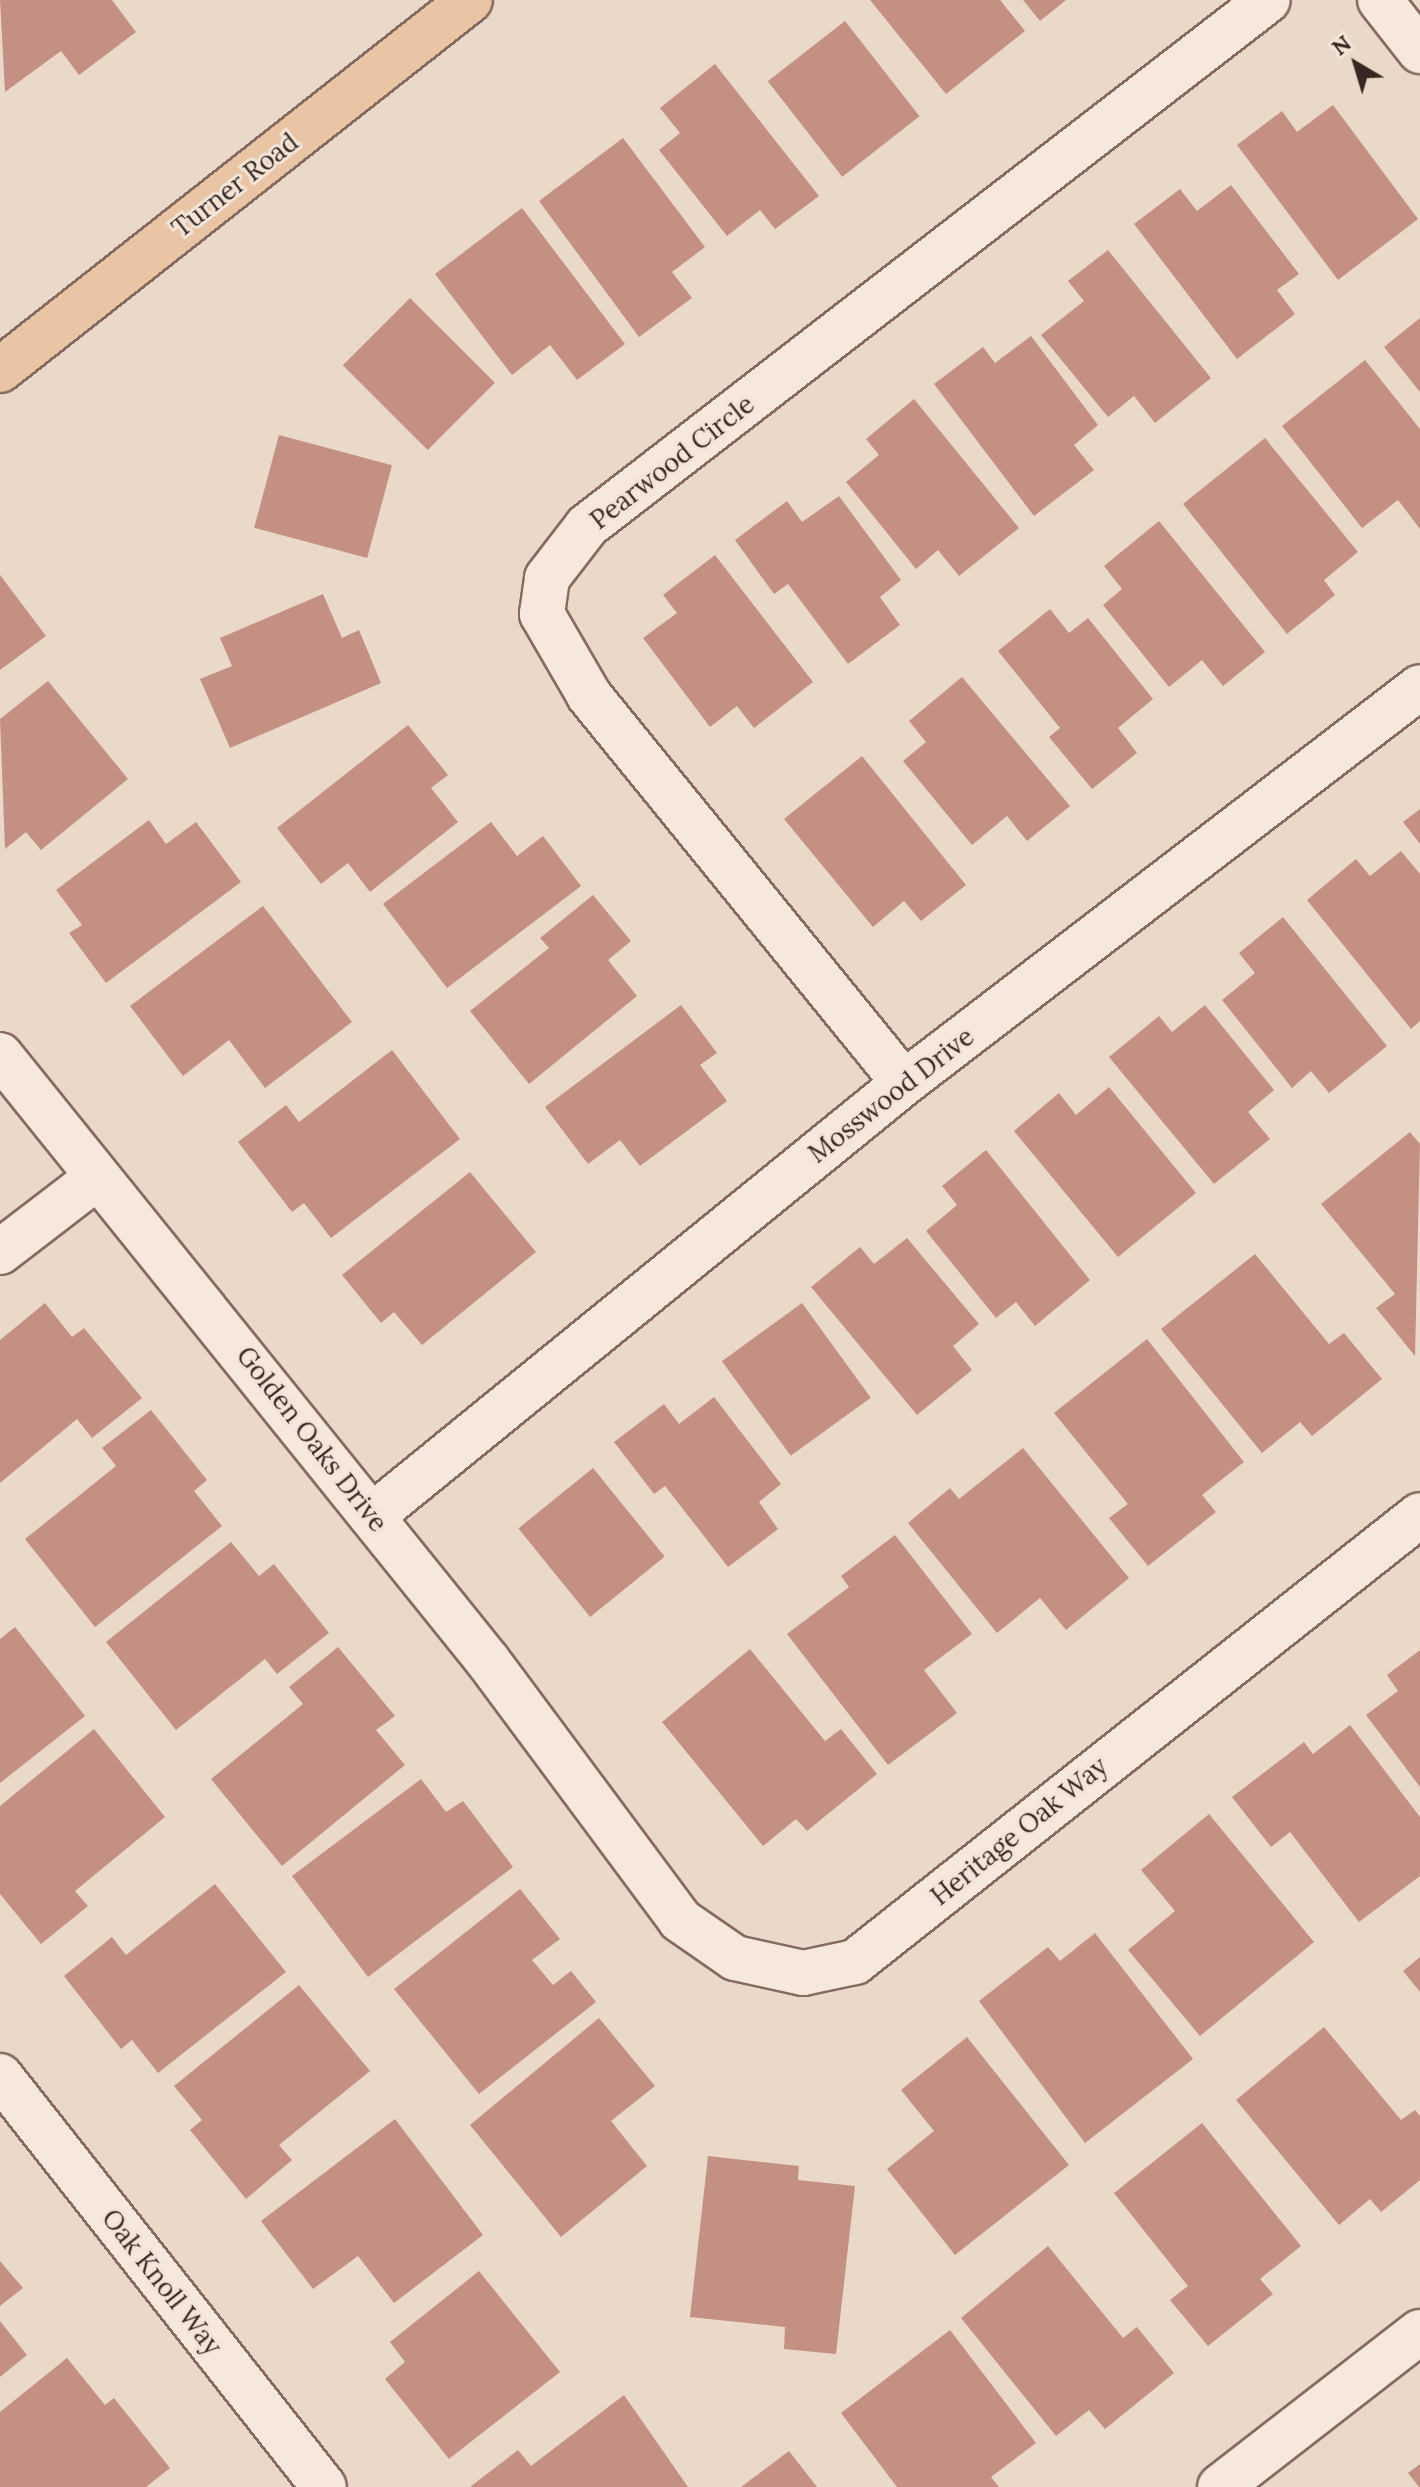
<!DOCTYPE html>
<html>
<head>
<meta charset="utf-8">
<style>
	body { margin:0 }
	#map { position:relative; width:1420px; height:2487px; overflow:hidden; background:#ead9c9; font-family:Lora,serif }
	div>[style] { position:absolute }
	.building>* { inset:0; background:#c49083; transform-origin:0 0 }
	.roads { filter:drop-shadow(2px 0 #856b60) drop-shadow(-2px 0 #856b60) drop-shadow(0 2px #856b60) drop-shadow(0 -2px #856b60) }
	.minor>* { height:44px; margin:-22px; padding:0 22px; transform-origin:22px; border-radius:22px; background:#f6e8dc }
	.major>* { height:44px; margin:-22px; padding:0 22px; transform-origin:22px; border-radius:22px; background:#e9c5a6 }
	span { translate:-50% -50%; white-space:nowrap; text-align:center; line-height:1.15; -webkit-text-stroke:6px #f2e5d8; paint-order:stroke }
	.street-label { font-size:26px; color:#372722 }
	.north { position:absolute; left:1316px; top:24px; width:80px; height:80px; -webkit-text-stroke:6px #f2e5d8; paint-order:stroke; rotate:322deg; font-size:22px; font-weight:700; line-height:32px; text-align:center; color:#372722 }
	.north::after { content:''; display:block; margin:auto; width:28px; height:36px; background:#372722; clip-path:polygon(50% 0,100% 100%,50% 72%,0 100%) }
</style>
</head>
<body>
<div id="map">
	<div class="building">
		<i style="clip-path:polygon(0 0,112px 0,136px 32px,79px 75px,61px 51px,5px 92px)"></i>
		<i style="clip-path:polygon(870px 0,1000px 0,1025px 31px,946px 94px)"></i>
		<i style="clip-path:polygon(1023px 0,1066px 0,1040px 21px)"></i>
		<i style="left:845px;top:21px;width:121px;height:98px;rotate:52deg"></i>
		<i style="clip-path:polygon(715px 64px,819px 196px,775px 229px,760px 210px,727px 236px,659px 150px,680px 133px,660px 108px)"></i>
		<i style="clip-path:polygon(1333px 105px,1418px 219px,1338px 280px,1237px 145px,1282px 111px,1297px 132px)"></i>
		<i style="clip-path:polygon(623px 138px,705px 247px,672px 272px,692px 298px,639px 337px,539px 201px)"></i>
		<i style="clip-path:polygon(1231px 185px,1299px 274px,1277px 290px,1295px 314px,1237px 359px,1134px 224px,1180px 189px,1197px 211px)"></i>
		<i style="clip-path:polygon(522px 208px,625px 344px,577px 380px,550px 345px,512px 375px,435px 274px)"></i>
		<i style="clip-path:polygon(1108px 250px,1211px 378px,1155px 423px,1134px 396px,1108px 417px,1041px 335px,1084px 301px,1068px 281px)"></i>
		<i style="left:410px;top:298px;width:120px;height:95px;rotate:45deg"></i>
		<i style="clip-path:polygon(1420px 318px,1420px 392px,1384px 347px)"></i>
		<i style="clip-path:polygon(1031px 336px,1098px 425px,1074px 445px,1094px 470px,1034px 516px,934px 384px,983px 347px,995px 363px)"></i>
		<i style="clip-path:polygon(1365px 360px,1420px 429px,1420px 529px,1398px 500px,1362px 528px,1282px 426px)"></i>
		<i style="clip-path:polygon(914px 399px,1019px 528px,959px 576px,938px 550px,916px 569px,846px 482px,879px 455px,866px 439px)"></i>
		<i style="left:279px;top:435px;width:117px;height:96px;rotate:15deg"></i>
		<i style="clip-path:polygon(1265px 438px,1358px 552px,1324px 580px,1335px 595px,1287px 634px,1183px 504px)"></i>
		<i style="clip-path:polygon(839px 496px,901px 580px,880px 597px,900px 625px,848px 664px,788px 584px,774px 594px,735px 540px,787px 501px,802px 522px)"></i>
		<i style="clip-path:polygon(1159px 521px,1265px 652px,1223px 686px,1202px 660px,1169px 687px,1103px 605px,1122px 589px,1104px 566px)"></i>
		<i style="clip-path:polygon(715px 555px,813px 682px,754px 728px,737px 706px,710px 727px,643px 638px,677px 613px,663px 595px)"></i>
		<i style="clip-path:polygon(0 575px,46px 636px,0 670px)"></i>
		<i style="clip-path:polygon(323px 594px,342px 638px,359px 630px,381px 683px,230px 748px,200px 679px,232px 666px,220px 638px)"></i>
		<i style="clip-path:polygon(1050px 609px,1069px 633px,1088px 618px,1153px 699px,1118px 728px,1137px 753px,1092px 789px,1049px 737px,1060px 728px,998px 651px)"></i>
		<i style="clip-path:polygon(962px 677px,1070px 806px,1027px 841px,1007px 816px,972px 845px,903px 761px,926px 742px,909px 721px)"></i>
		<i style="clip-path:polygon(48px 681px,128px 779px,41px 850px,26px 832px,5px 849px,0 719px)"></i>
		<i style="clip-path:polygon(408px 725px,448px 775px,431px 788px,458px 822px,370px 892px,348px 863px,321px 884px,277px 828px)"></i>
		<i style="clip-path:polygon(862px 756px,966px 885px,921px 921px,904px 901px,873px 927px,784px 819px)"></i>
		<i style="clip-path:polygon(1420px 809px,1420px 844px,1403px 822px)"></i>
		<i style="clip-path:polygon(149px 820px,166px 844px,196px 822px,241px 882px,106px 983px,69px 933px,82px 925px,56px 890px)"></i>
		<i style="clip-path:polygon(491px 822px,517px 856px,543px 836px,581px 886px,447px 988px,383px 904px)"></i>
		<i style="clip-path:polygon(1401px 851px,1420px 874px,1420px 1021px,1411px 1029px,1307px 900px,1356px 859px,1370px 876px)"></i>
		<i style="clip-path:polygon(593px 895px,631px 941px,608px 960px,637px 996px,529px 1084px,470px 1011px,549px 948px,540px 938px)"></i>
		<i style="clip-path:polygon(263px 906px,352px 1022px,265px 1088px,229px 1040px,183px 1076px,130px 1006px)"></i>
		<i style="clip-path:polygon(1283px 917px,1387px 1046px,1329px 1093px,1311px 1071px,1292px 1088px,1222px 1000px,1255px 973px,1239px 953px)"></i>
		<i style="clip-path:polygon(681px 1005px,717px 1053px,700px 1065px,727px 1101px,640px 1166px,620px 1140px,588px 1164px,545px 1107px)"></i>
		<i style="clip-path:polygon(1205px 1005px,1274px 1090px,1248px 1112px,1270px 1139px,1214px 1184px,1109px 1057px,1159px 1016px,1172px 1032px)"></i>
		<i style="clip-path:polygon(392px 1050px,460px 1139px,331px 1238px,304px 1203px,292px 1212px,238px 1142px,286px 1105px,299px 1122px)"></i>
		<i style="clip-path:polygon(1109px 1087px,1196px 1193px,1118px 1257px,1014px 1131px,1059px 1093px,1076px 1115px)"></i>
		<i style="clip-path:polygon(1410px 1132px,1420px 1144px,1415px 1356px,1376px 1308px,1395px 1294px,1321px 1204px)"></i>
		<i style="clip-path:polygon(986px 1150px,1090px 1280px,1035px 1326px,1016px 1302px,996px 1318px,926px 1231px,957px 1205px,942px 1186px)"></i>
		<i style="clip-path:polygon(470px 1172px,536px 1252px,422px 1345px,394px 1312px,381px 1323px,342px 1275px)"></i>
		<i style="clip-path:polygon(907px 1238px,979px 1324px,953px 1346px,972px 1370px,917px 1415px,811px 1287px,860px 1247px,874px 1264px)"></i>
		<i style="clip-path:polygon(1255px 1254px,1329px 1344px,1344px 1333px,1382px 1379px,1312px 1436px,1300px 1422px,1262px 1453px,1161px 1329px)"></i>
		<i style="clip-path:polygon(45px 1303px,72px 1337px,84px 1328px,142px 1398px,92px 1438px,77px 1419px,0 1483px,0 1340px)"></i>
		<i style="left:802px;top:1303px;width:117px;height:99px;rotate:54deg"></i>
		<i style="clip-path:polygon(1147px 1339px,1244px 1462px,1202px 1495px,1216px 1512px,1148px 1566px,1109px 1518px,1128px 1504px,1054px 1413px)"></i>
		<i style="clip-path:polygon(714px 1397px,781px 1484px,759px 1502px,778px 1529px,728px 1567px,665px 1486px,654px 1494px,614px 1442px,664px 1404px,679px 1424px)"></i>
		<i style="clip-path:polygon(151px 1410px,207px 1480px,194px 1491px,222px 1526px,95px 1627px,25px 1539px,116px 1466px,102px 1448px)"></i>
		<i style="clip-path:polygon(1023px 1448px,1129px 1578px,1066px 1630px,1040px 1598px,997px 1633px,908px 1523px,950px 1488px,959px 1499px)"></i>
		<i style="left:593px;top:1468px;width:114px;height:96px;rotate:51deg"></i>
		<i style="clip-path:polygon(895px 1535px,972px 1634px,924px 1670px,957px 1713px,888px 1765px,787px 1634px,849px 1587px,841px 1576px)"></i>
		<i style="clip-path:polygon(231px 1542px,259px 1576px,274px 1564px,329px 1633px,277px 1674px,265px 1659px,176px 1730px,106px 1642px)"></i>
		<i style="clip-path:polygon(15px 1627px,85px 1716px,0 1783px,0 1639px)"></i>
		<i style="clip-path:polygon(338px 1647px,395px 1716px,376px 1730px,405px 1765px,282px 1866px,211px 1779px,303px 1704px,289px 1687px)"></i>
		<i style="clip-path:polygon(750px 1649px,825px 1741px,841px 1729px,877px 1774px,807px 1831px,796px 1819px,763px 1846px,662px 1722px)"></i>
		<i style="clip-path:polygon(1420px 1650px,1420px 1787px,1366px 1715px,1398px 1691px,1387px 1675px)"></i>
		<i style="clip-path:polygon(1350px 1725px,1420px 1817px,1420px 1876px,1359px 1922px,1290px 1832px,1271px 1847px,1232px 1797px,1304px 1742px,1313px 1754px)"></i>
		<i style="clip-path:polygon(94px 1729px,165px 1817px,75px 1891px,88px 1906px,41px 1944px,0 1894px,0 1806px)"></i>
		<i style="clip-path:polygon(421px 1779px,446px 1812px,463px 1801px,513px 1867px,368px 1977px,292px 1876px)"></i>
		<i style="clip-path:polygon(1209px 1814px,1314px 1942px,1200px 2036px,1128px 1950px,1175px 1911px,1141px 1870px)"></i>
		<i style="clip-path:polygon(215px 1884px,286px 1972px,158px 2073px,132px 2040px,121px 2049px,64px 1976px,112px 1937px,126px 1955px)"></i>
		<i style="clip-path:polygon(520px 1889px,560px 1939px,532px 1960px,553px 1985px,571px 1971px,596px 2002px,479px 2094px,394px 1989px)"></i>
		<i style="clip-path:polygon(1095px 1933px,1193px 2059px,1085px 2143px,979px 2001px,1048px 1947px,1060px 1961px)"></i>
		<i style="clip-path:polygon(1420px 1957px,1420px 1992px,1403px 1971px)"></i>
		<i style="clip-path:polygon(299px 1985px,370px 2071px,279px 2145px,292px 2160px,246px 2199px,190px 2130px,202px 2120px,174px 2086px)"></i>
		<i style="clip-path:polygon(599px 2018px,655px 2086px,611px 2121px,647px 2166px,561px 2237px,470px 2125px)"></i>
		<i style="clip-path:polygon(1324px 2027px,1401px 2120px,1415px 2110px,1420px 2116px,1420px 2180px,1381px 2212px,1370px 2199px,1339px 2225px,1236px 2100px)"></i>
		<i style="clip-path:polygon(967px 2037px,1069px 2165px,955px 2255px,887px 2169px,934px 2131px,901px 2090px)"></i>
		<i style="clip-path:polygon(395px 2119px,483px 2235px,394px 2303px,358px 2256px,313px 2289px,261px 2221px)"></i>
		<i style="clip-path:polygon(1202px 2123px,1301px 2246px,1260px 2279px,1273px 2294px,1208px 2346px,1170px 2300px,1188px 2286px,1114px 2193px)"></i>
		<i style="clip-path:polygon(708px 2156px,799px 2166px,798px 2180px,855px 2186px,836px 2354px,784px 2349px,785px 2327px,690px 2317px)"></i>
		<i style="clip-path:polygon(1048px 2246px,1123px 2338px,1137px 2327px,1174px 2373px,1105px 2429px,1089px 2410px,1056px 2436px,961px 2318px)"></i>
		<i style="clip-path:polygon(0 2261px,23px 2288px,0 2306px)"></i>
		<i style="clip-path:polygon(479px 2271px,560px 2372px,449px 2459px,385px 2379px,405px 2362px,390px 2342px)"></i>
		<i style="clip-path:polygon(0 2321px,27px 2355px,0 2377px)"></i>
		<i style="clip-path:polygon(950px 2330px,1036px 2443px,991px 2477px,999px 2487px,897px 2487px,841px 2413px)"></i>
		<i style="clip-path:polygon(67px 2358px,105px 2405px,114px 2398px,170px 2468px,146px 2487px,0 2487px,0 2412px)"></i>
		<i style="clip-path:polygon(624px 2395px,688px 2487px,470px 2487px,518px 2450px,531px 2466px)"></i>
		<i style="clip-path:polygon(789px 2451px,817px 2487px,741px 2487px)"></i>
		<i style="clip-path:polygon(1420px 2464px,1420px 2487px,1419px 2487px,1408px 2473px)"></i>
	</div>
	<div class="roads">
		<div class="minor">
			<i style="left:1380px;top:0;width:65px;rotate:51.9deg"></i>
			<i style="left:0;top:1055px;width:778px;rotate:51.16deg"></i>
			<i style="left:488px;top:1661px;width:322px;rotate:53.4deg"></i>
			<i style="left:680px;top:1920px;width:67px;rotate:34.6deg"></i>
			<i style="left:735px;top:1958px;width:70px;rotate:12.4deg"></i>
			<i style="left:803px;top:1973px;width:53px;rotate:-11.9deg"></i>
			<i style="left:855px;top:1962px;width:720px;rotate:-38.35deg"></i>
			<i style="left:904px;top:1083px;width:500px;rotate:-129.1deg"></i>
			<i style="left:589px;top:695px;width:94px;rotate:-120.1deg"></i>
			<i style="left:542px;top:614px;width:36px;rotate:-82deg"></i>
			<i style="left:547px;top:578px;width:66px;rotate:-52.4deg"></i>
			<i style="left:587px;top:526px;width:860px;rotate:-37.68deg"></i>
			<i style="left:0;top:1252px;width:118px;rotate:-37.5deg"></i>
			<i style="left:372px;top:1516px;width:686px;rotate:-39.14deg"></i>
			<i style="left:904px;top:1083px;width:650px;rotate:-37.5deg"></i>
			<i style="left:0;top:2076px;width:523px;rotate:51.75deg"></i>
			<i style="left:1220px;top:2487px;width:253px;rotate:-37.8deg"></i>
		</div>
		<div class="major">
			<i style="left:0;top:370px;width:598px;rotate:-38.21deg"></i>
		</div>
	</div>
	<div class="street-label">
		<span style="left:235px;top:185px;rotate:-38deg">Turner Road</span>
		<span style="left:672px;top:462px;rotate:-38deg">Pearwood Circle</span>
		<span style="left:891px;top:1095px;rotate:-38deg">Mosswood Drive</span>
		<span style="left:312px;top:1439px;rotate:52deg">Golden Oaks Drive</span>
		<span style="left:1019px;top:1831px;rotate:-39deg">Heritage Oak Way</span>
		<span style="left:162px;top:2282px;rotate:52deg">Oak Knoll Way</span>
	</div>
	<div class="north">N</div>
</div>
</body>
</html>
